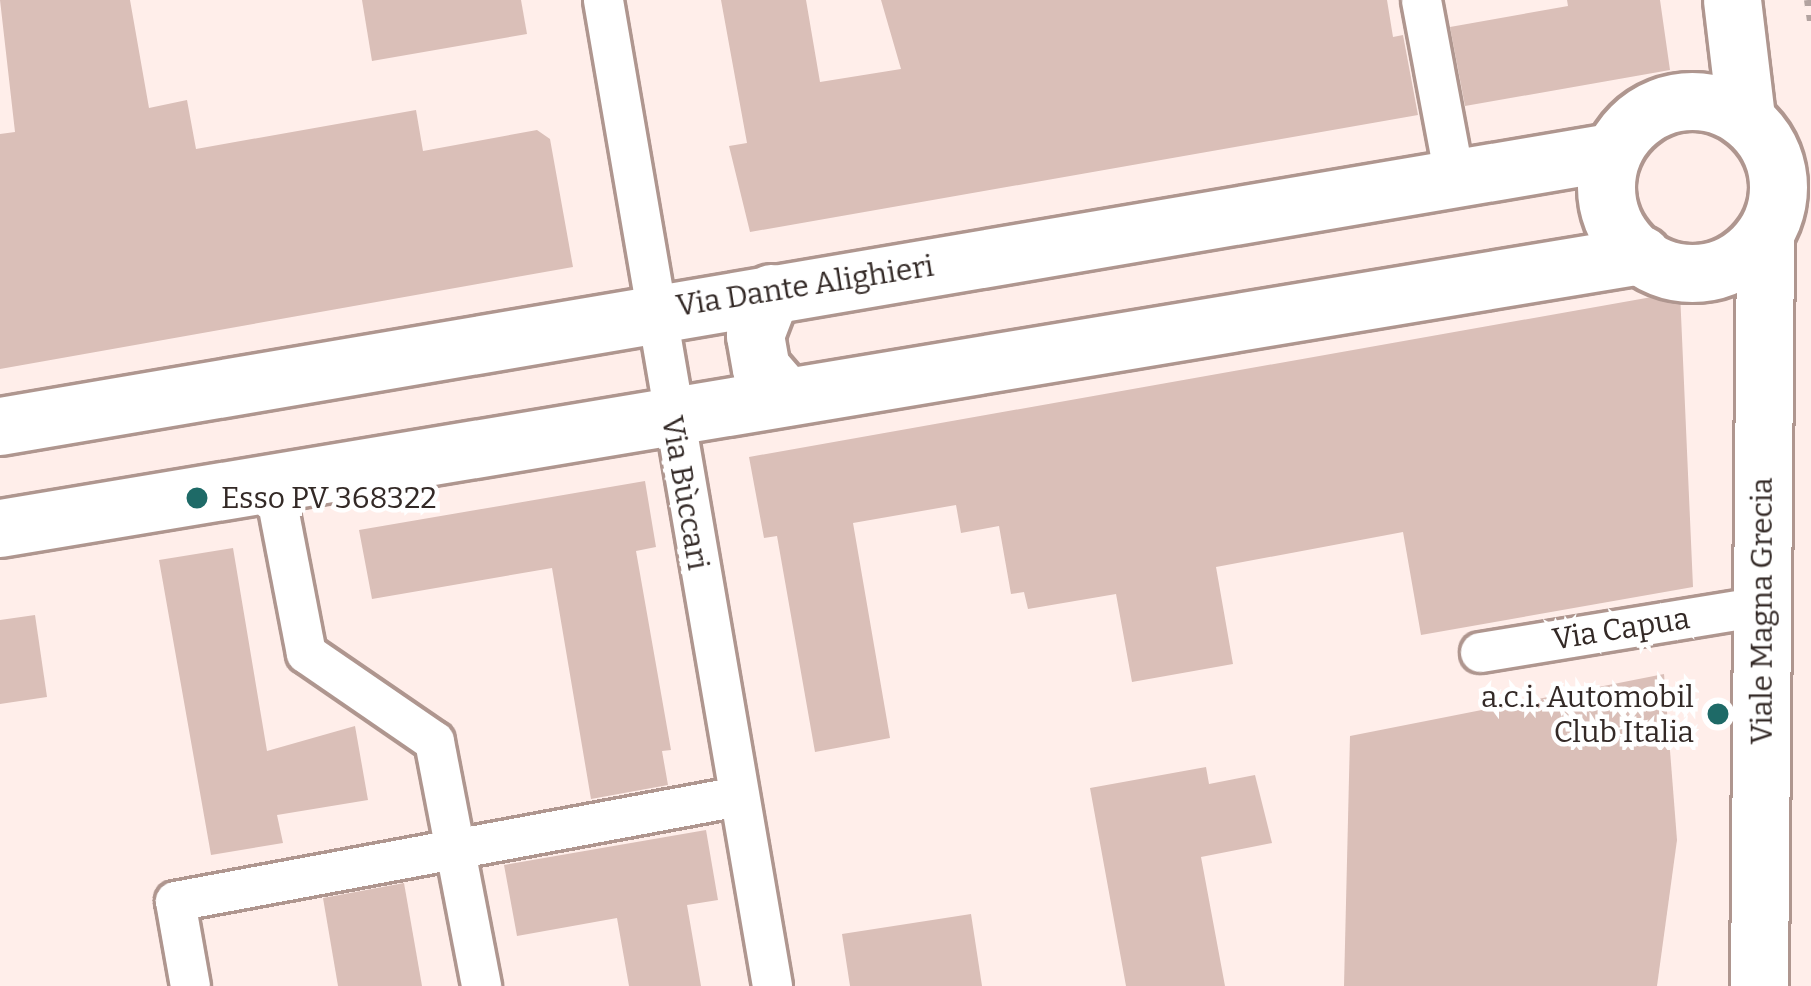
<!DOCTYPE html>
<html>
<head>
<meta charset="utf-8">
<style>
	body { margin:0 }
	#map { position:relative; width:1811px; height:986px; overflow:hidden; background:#ffeeea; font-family:Bitter,serif }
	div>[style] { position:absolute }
	.building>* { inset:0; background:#dabfb8 }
	.path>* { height:8px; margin-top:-4px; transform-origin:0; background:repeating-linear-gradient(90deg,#b2a3a0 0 6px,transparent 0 15px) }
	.roads { filter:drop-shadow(3px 0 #af968f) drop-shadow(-3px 0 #af968f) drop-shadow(0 3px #af968f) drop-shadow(0 -3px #af968f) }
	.street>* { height:39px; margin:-19.5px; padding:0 19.5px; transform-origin:19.5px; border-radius:19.5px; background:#fff }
	.secondary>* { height:57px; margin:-28.5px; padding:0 28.5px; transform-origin:28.5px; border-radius:28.5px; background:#fff }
	.secondary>.ring { margin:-28.5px; padding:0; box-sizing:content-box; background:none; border:57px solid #fff; border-radius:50% }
	.dots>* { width:33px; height:33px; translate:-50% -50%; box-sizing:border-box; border:6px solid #fff; border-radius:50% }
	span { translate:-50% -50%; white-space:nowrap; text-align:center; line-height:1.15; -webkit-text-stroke:9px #fff; paint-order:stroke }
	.street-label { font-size:30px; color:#332926 }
	.poi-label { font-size:30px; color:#332926 }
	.left { translate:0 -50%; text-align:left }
	.right { translate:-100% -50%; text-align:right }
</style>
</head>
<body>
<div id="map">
	<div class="building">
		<i style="clip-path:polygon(0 0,130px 0,149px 108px,187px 100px,196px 149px,416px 110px,423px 151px,537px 130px,550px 139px,573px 267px,0 369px,0 134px,15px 132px)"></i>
		<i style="clip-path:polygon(362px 0,521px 0,527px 34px,372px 61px)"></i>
		<i style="clip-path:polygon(721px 0,806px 0,820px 82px,901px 69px,881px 0,1387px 0,1393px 37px,1403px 35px,1418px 115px,750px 232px,729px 146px,747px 143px)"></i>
		<i style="clip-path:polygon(1567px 0,1660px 0,1670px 70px,1465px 106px,1450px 27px,1568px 6px)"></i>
		<i style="clip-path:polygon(1680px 292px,1693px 587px,1421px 635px,1403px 532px,1216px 567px,1233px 664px,1132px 682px,1116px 594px,1028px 609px,1024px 592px,1011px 594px,999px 526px,961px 533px,956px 505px,853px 523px,890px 738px,815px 752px,777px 536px,764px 538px,749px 457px)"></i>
		<i style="clip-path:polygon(645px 481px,656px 547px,636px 551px,671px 750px,662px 751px,668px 785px,591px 799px,552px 568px,372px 599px,359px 530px)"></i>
		<i style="clip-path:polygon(233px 548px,267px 751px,355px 726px,368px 800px,277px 815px,283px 843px,211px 855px,159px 560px)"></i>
		<i style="clip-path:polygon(35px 615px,47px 697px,0 704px,0 620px)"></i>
		<i style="clip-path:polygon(1664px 674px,1677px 840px,1657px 986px,1344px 986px,1350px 736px)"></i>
		<i style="clip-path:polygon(1206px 767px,1209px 784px,1255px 775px,1272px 843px,1201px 857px,1225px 986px,1126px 986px,1090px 788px)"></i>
		<i style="clip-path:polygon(706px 830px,718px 900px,687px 905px,701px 986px,629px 986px,617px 918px,517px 936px,504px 865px)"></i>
		<i style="clip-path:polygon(404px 883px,422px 986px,338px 986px,323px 898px)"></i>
		<i style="clip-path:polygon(971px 914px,982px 986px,850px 986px,842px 934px)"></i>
	</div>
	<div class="path">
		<i style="left:1808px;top:0;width:22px;rotate:82deg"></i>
	</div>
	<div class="roads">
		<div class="street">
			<i style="left:603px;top:0;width:1000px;rotate:80.27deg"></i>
			<i style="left:1421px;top:0;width:179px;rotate:79.4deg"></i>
			<i style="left:273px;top:482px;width:174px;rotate:79.1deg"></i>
			<i style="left:306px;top:653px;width:155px;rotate:34.5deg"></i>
			<i style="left:434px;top:741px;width:249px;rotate:79.1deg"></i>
			<i style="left:1480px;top:652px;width:286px;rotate:-9.3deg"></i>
			<i style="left:190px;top:986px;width:86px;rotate:-100deg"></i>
			<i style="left:175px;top:901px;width:573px;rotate:-10.56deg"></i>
		</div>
		<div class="secondary">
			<i style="left:1732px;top:0;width:118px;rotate:83.2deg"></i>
			<i class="ring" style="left:1606px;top:101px;width:115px;height:115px"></i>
			<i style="left:771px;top:293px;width:45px;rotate:110.9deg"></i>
			<i style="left:755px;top:335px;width:34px;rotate:80deg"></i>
			<i style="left:761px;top:368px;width:38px;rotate:49deg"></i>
			<i style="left:0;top:426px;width:1633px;rotate:-9.66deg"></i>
			<i style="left:0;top:528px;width:1664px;rotate:-9.45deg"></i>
			<i style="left:1759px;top:986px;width:751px;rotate:-89.54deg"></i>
		</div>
	</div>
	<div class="dots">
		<i style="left:197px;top:498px;background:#1e6a67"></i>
		<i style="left:1718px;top:714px;background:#1e6a67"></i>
	</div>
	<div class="street-label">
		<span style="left:805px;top:286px;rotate:-9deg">Via Dante Alighieri</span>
		<span style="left:685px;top:493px;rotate:80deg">Via Bùccari</span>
		<span style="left:1762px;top:611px;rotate:-90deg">Viale Magna Grecia</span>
		<span style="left:1621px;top:629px;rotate:-9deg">Via Capua</span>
	</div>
	<div class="poi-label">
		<span class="left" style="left:221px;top:498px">Esso PV 368322</span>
		<span class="right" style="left:1694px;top:714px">a.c.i. Automobil<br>Club Italia</span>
	</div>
</div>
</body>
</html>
